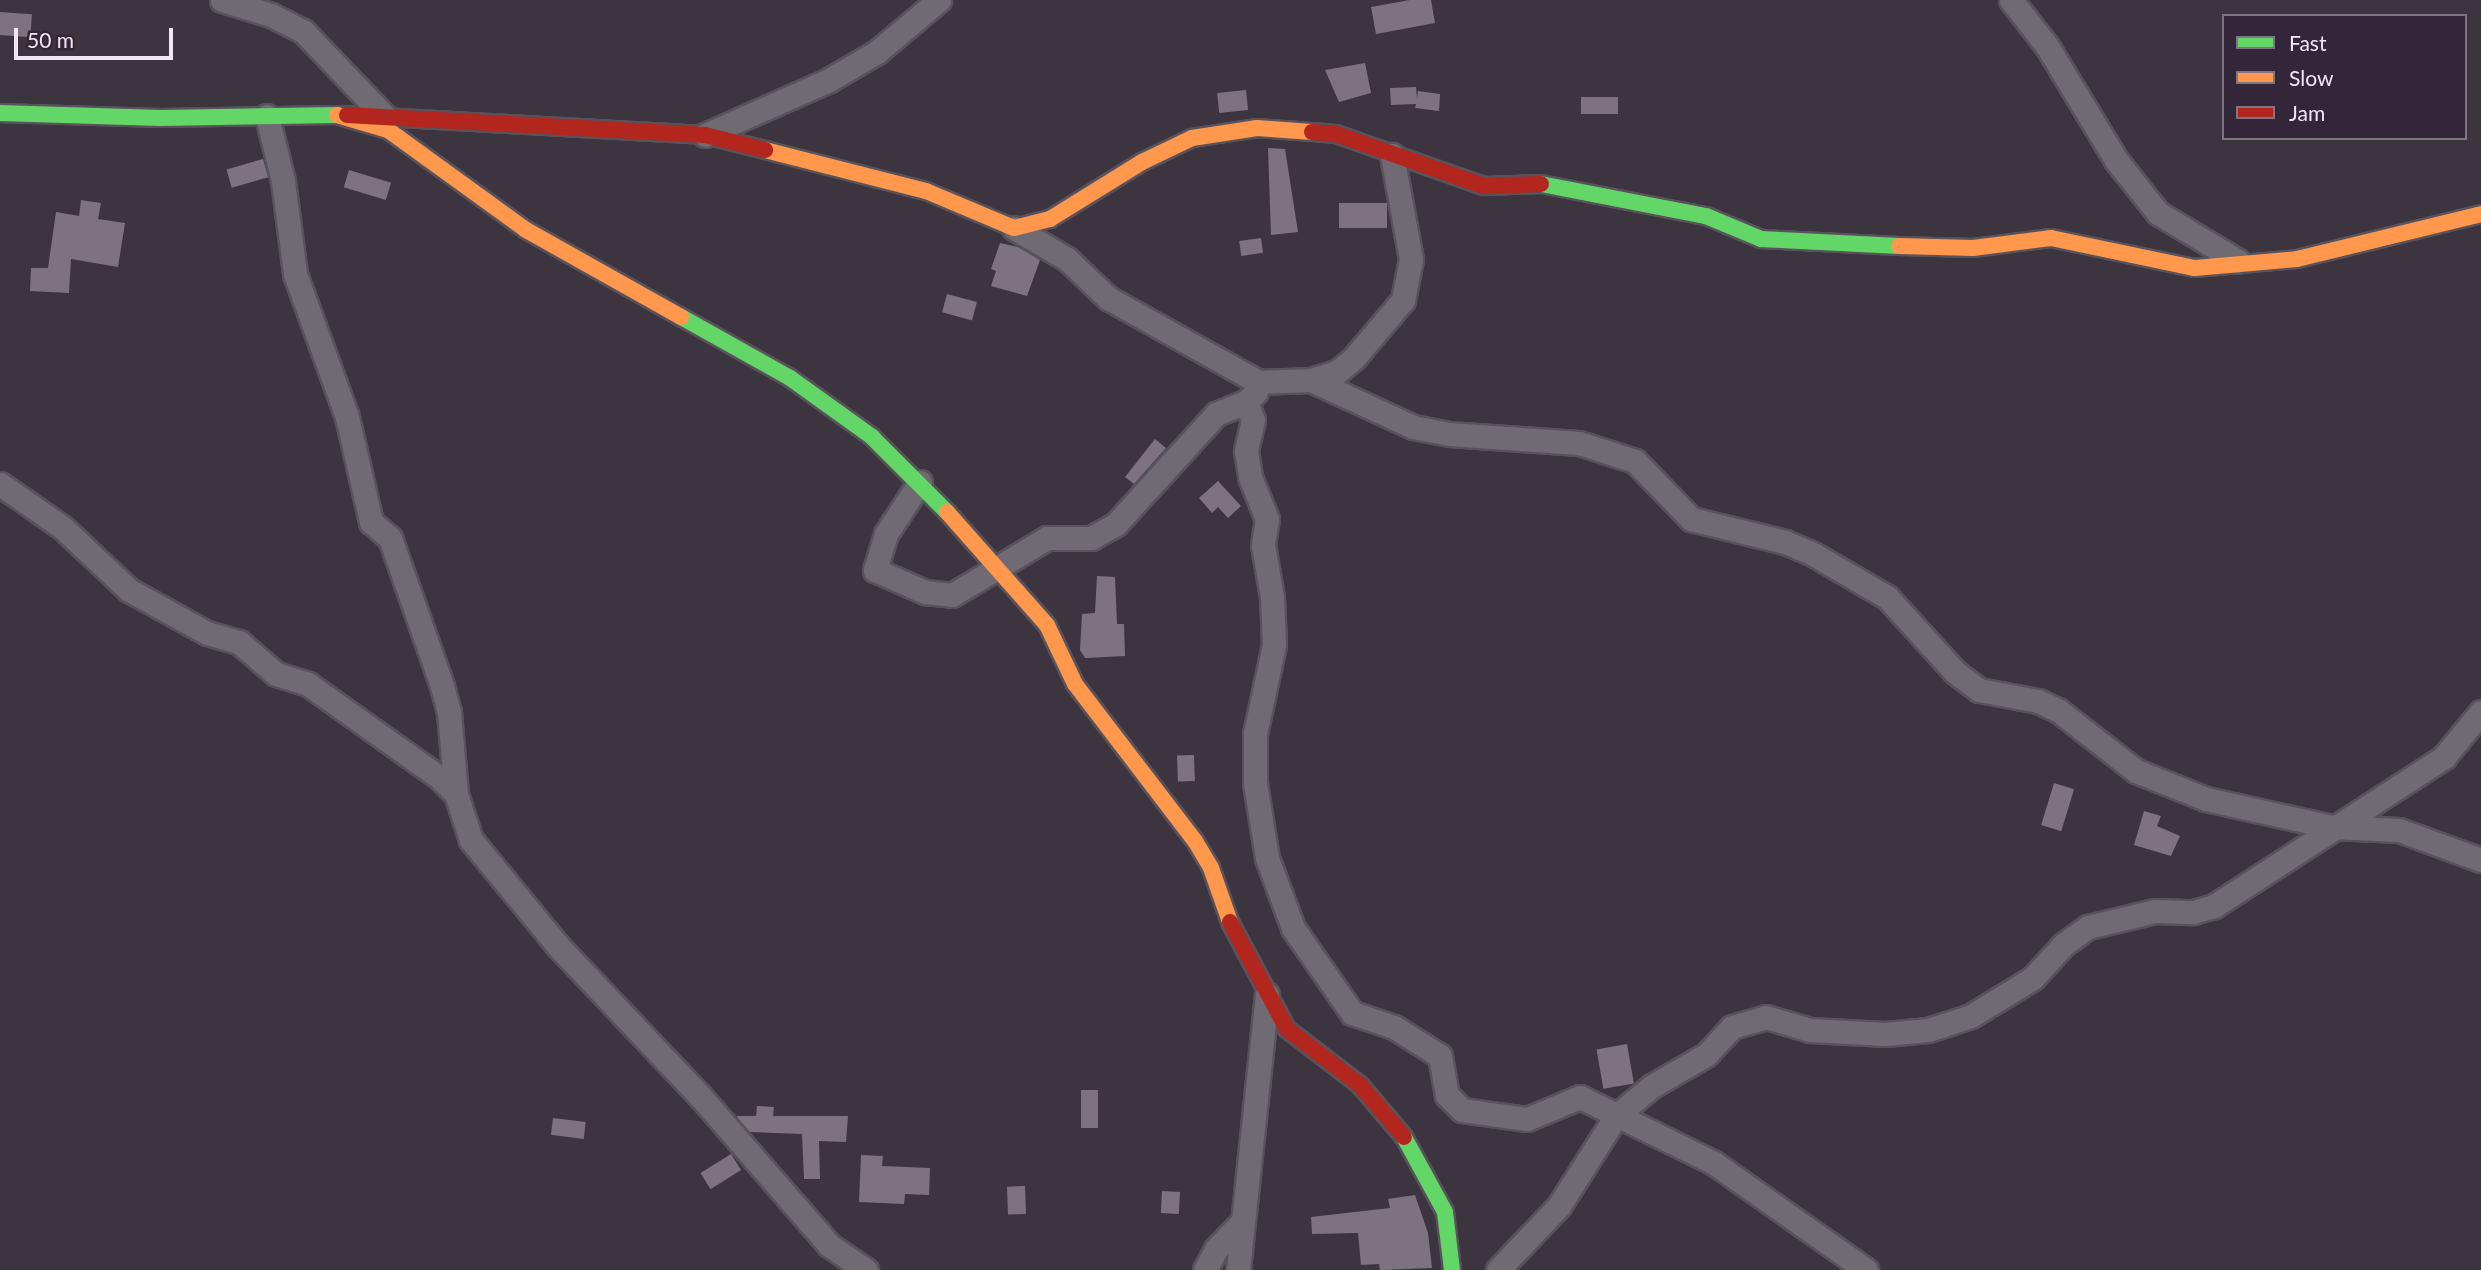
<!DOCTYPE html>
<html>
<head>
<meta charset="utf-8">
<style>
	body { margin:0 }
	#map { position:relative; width:2481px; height:1270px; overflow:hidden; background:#3c353f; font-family:Lato,sans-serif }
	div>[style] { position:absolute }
	.building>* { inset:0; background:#7c737f; transform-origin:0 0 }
	.roads { filter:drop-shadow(2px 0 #58525b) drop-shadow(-2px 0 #58525b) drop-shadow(0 2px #58525b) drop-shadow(0 -2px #58525b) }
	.street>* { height:23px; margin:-11.5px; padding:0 11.5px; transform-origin:11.5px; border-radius:11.5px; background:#706b72 }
	.fast>* { height:16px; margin:-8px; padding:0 8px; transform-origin:8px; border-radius:8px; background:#63d668 }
	.slow>* { height:16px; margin:-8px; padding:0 8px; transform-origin:8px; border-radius:8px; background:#ff974d }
	.jam>* { height:16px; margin:-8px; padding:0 8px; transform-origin:8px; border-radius:8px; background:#b3261e }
	span { translate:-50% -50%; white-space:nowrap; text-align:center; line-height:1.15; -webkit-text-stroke:7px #342639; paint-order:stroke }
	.legend { position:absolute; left:2222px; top:14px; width:245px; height:126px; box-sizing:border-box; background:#342639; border:2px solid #7f7384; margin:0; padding:9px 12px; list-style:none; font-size:21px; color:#f0e7f4 }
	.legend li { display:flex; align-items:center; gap:14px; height:35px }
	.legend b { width:35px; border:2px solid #7f7384 }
	.scale { position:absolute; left:14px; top:28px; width:159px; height:32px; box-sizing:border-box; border:4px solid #f0e7f4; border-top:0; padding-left:9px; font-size:21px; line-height:24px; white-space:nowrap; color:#f0e7f4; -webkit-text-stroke:5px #342639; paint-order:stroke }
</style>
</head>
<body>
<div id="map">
	<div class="building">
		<i style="clip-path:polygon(1410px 0,1431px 0,1435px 23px,1376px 34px,1371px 7px)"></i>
		<i style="left:0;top:12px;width:32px;height:23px;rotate:4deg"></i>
		<i style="clip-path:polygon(1365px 63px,1371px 93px,1339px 102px,1325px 70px)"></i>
		<i style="clip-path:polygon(1416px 87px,1417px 98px,1418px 91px,1440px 94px,1439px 111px,1415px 108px,1416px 104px,1391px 105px,1390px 88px)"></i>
		<i style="left:1246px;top:90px;width:20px;height:29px;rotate:84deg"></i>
		<i style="left:1618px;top:97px;width:17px;height:37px;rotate:90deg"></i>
		<i style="clip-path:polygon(1268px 148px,1285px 149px,1298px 232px,1271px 235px)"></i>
		<i style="left:263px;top:159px;width:19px;height:38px;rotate:74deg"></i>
		<i style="left:349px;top:170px;width:44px;height:18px;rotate:17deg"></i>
		<i style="clip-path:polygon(81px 200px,101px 203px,98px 219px,125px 223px,118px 267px,71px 259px,69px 293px,30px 291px,31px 268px,48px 268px,56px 212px,79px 216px)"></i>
		<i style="left:1339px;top:203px;width:48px;height:25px"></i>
		<i style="left:1261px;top:238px;width:15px;height:22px;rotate:82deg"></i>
		<i style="clip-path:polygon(1000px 243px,1018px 247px,1040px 260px,1027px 296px,991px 286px,996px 271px,991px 269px)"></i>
		<i style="left:947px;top:294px;width:31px;height:19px;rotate:15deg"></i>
		<i style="clip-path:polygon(1155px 439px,1166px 448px,1134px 484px,1125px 477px)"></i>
		<i style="clip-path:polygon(1218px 481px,1241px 506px,1228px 518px,1218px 507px,1212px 513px,1199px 498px)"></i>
		<i style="clip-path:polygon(1097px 576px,1115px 577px,1117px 624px,1124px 624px,1125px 656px,1085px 658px,1080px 650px,1082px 614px,1095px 613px)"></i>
		<i style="left:1194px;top:755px;width:26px;height:17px;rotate:88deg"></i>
		<i style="left:2054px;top:783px;width:21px;height:44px;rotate:17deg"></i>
		<i style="clip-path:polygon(2144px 811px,2161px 816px,2157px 826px,2180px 836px,2171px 856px,2134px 845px)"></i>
		<i style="left:1627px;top:1044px;width:40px;height:31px;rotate:80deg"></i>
		<i style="left:1098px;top:1090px;width:38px;height:17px;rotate:90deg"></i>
		<i style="clip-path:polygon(757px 1106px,774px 1107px,773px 1116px,848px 1116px,846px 1142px,819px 1141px,820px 1179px,804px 1179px,802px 1134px,749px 1132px,736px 1116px,756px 1116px)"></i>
		<i style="left:553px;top:1118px;width:33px;height:17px;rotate:7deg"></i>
		<i style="left:731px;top:1154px;width:19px;height:36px;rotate:58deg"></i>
		<i style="clip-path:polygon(861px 1155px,883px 1156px,882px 1166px,930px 1168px,929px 1195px,905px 1194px,904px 1204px,859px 1202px)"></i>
		<i style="left:1025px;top:1186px;width:28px;height:18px;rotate:88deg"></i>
		<i style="left:1162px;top:1191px;width:18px;height:22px;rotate:3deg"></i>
		<i style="clip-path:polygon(1415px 1195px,1428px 1233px,1432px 1268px,1380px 1270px,1379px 1264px,1361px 1265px,1358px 1233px,1312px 1234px,1311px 1217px,1390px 1208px,1388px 1199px)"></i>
	</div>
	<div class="roads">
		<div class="street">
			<i style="left:222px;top:0;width:51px;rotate:17deg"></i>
			<i style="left:271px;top:15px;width:36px;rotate:27deg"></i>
			<i style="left:303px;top:31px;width:120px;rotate:46.3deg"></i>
			<i style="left:2011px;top:0;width:58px;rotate:52deg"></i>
			<i style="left:2047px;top:46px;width:133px;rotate:58.8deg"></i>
			<i style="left:2116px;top:160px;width:68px;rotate:51.6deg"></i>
			<i style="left:2158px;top:213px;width:93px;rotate:31deg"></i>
			<i style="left:267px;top:116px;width:67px;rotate:76.2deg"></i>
			<i style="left:283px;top:181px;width:94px;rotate:82.6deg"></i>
			<i style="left:295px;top:274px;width:152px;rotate:70deg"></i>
			<i style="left:347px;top:417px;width:108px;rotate:77.1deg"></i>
			<i style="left:371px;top:522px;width:25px;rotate:40deg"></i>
			<i style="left:390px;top:538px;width:157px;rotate:70.6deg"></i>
			<i style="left:442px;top:686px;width:27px;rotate:75deg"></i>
			<i style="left:449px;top:712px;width:82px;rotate:85.1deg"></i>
			<i style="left:705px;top:135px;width:136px;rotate:-23.9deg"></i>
			<i style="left:829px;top:80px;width:56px;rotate:-30.3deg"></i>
			<i style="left:877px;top:52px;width:81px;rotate:-40deg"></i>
			<i style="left:1014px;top:228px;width:61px;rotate:30.3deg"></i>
			<i style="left:1067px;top:259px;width:57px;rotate:43.6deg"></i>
			<i style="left:1108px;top:298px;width:172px;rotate:29.2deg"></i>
			<i style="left:1258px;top:382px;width:53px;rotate:-2.2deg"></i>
			<i style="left:1311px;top:380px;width:27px;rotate:-17deg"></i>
			<i style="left:1337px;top:372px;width:22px;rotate:-39deg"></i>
			<i style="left:1354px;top:358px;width:76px;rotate:-49.8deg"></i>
			<i style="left:1403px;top:300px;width:42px;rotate:-79deg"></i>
			<i style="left:1411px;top:259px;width:106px;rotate:-100.4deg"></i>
			<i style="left:1311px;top:380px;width:112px;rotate:24.7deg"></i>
			<i style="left:1413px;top:427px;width:37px;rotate:11deg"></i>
			<i style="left:1449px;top:434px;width:130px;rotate:4deg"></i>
			<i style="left:1579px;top:443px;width:59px;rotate:17.8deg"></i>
			<i style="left:1635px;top:461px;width:81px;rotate:46deg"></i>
			<i style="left:1691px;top:519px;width:97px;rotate:13.7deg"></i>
			<i style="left:1785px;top:542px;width:30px;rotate:23deg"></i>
			<i style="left:1813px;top:554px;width:86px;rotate:30.2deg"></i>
			<i style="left:1887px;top:597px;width:101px;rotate:47.8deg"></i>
			<i style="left:1955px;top:672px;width:30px;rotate:37deg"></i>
			<i style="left:1979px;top:690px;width:60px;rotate:10.6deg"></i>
			<i style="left:2038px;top:701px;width:23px;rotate:25deg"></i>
			<i style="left:2059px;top:711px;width:98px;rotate:37.9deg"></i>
			<i style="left:2136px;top:771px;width:75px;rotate:21.8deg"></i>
			<i style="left:2206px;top:799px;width:129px;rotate:12.5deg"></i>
			<i style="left:2332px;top:827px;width:67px;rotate:2.6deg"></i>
			<i style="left:2399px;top:830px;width:87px;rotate:20.1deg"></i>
			<i style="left:1246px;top:402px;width:19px;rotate:69deg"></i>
			<i style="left:1253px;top:420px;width:32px;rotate:103deg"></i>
			<i style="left:1246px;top:451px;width:26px;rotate:81deg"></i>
			<i style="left:1250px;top:477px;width:45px;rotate:68deg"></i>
			<i style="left:1267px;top:519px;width:26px;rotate:99deg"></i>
			<i style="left:1263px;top:545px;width:53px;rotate:80.2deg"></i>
			<i style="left:1272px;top:597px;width:48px;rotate:87.6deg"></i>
			<i style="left:1274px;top:645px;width:91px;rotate:102.1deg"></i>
			<i style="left:1255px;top:734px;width:49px;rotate:90deg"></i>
			<i style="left:1255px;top:783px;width:76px;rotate:80.9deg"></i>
			<i style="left:1267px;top:858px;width:75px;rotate:69.6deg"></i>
			<i style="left:1293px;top:928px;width:103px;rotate:55.2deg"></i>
			<i style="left:1352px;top:1013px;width:44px;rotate:18.4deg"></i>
			<i style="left:1394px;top:1027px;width:54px;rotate:32.2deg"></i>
			<i style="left:1440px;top:1056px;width:40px;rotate:80deg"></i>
			<i style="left:1447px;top:1095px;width:21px;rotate:45deg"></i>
			<i style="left:1462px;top:1110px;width:66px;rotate:7.9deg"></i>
			<i style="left:1527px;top:1119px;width:57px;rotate:-22.5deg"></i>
			<i style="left:1580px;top:1097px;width:149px;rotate:26.2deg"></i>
			<i style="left:1714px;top:1163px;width:186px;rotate:35.1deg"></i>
			<i style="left:920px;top:482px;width:62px;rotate:123.2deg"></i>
			<i style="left:886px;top:534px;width:38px;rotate:107deg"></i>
			<i style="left:875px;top:570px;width:55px;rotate:23.7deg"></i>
			<i style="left:925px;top:592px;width:27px;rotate:6deg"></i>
			<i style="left:952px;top:595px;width:111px;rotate:-31deg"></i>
			<i style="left:1047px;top:538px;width:44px"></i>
			<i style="left:1091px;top:538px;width:29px;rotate:-29deg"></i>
			<i style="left:1116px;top:524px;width:149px;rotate:-47.7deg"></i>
			<i style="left:1216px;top:414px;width:32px;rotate:-22deg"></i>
			<i style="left:1246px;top:402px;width:14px;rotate:-45deg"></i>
			<i style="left:0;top:484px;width:77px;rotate:34.9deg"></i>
			<i style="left:63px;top:528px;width:91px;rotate:43.2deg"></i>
			<i style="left:129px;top:590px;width:89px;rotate:28.9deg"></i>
			<i style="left:207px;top:633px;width:33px;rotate:16deg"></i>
			<i style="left:239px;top:642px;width:49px;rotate:40.9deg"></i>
			<i style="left:276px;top:674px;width:34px;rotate:17deg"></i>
			<i style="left:308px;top:684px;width:161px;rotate:35.4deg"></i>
			<i style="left:439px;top:777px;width:24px;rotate:45deg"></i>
			<i style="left:456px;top:794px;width:48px;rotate:71.9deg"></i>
			<i style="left:471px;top:840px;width:137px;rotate:50.6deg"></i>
			<i style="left:558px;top:946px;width:207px;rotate:46.6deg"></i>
			<i style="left:700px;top:1096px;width:197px;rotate:49.1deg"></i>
			<i style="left:829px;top:1245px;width:45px;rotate:34deg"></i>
			<i style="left:1205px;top:1270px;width:24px;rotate:-62deg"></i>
			<i style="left:1216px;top:1249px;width:33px;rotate:-46deg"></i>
			<i style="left:1238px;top:1270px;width:277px;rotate:-84deg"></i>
			<i style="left:1498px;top:1270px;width:88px;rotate:-46.4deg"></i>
			<i style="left:1559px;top:1206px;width:107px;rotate:-57.7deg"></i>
			<i style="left:1616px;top:1116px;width:47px;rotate:-39.8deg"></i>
			<i style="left:1652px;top:1086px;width:62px;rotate:-29.9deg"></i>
			<i style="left:1706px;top:1055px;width:38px;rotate:-47deg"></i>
			<i style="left:1732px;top:1027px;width:35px;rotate:-16deg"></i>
			<i style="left:1766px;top:1017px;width:46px;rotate:16.5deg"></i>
			<i style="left:1810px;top:1030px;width:75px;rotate:3.1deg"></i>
			<i style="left:1885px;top:1034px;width:43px;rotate:-5.3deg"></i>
			<i style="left:1928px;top:1030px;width:45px;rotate:-18deg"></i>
			<i style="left:1971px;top:1016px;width:73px;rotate:-31.5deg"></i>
			<i style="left:2033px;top:978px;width:45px;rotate:-47.7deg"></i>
			<i style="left:2063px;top:945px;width:31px;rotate:-36deg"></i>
			<i style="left:2088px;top:927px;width:69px;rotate:-13.4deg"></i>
			<i style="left:2155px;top:911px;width:38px;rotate:2deg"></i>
			<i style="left:2193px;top:912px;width:22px;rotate:-16deg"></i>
			<i style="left:2214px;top:906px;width:274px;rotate:-32.9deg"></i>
			<i style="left:2444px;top:757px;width:58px;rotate:-50.6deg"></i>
		</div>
		<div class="fast">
			<i style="left:0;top:113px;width:160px;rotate:1.8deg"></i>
			<i style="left:160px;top:118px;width:177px;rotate:-1deg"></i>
			<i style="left:1541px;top:184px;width:168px;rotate:11deg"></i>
			<i style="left:1706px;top:216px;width:60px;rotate:22.7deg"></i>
			<i style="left:1761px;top:239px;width:138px;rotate:2.9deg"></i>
			<i style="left:681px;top:317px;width:125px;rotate:29.2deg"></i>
			<i style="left:790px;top:378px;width:101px;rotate:35.7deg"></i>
			<i style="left:872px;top:437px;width:106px;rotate:45deg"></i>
			<i style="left:1404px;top:1137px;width:85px;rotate:61.3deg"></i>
			<i style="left:1445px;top:1212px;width:58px;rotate:83.1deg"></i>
		</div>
		<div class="slow">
			<i style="left:337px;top:115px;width:53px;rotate:16.4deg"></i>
			<i style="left:388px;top:130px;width:170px;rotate:35.9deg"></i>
			<i style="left:526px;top:230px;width:178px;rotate:29.3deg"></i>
			<i style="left:765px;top:150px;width:166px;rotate:14.3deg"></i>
			<i style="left:926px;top:191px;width:95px;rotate:22.8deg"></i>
			<i style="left:1014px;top:228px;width:37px;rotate:-14deg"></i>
			<i style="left:1050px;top:219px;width:108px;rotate:-31.8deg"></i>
			<i style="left:1142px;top:162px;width:55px;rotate:-25.6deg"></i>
			<i style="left:1192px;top:138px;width:66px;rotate:-8.7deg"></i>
			<i style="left:1257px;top:128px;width:55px;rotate:4.2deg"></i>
			<i style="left:1899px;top:246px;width:74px;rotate:1.5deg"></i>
			<i style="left:1973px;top:248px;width:79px;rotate:-7.3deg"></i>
			<i style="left:2051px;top:238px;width:147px;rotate:11.8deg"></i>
			<i style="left:2195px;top:268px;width:102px;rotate:-5deg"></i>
			<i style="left:2297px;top:259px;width:189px;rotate:-13.7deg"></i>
			<i style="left:947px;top:512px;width:151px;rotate:48.5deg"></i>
			<i style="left:1047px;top:625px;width:65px;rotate:64.6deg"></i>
			<i style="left:1075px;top:684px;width:198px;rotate:52.6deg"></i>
			<i style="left:1195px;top:841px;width:31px;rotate:59deg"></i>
			<i style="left:1211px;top:868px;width:57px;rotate:70.6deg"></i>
		</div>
		<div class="jam">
			<i style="left:347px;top:115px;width:359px;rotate:3.2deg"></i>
			<i style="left:705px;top:135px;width:62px;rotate:14deg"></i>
			<i style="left:1312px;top:132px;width:24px;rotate:5deg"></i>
			<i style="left:1336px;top:134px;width:157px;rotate:19.4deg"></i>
			<i style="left:1484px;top:186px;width:57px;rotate:-2deg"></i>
			<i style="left:1230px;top:922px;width:121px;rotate:62deg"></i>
			<i style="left:1287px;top:1029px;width:92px;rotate:37.5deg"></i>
			<i style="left:1360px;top:1085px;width:68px;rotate:49.8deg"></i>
		</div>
	</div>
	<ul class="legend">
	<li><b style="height:9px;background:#63d668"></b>Fast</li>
	<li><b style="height:9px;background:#ff974d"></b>Slow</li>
	<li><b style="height:9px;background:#b3261e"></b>Jam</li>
	</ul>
	<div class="scale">50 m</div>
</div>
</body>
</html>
